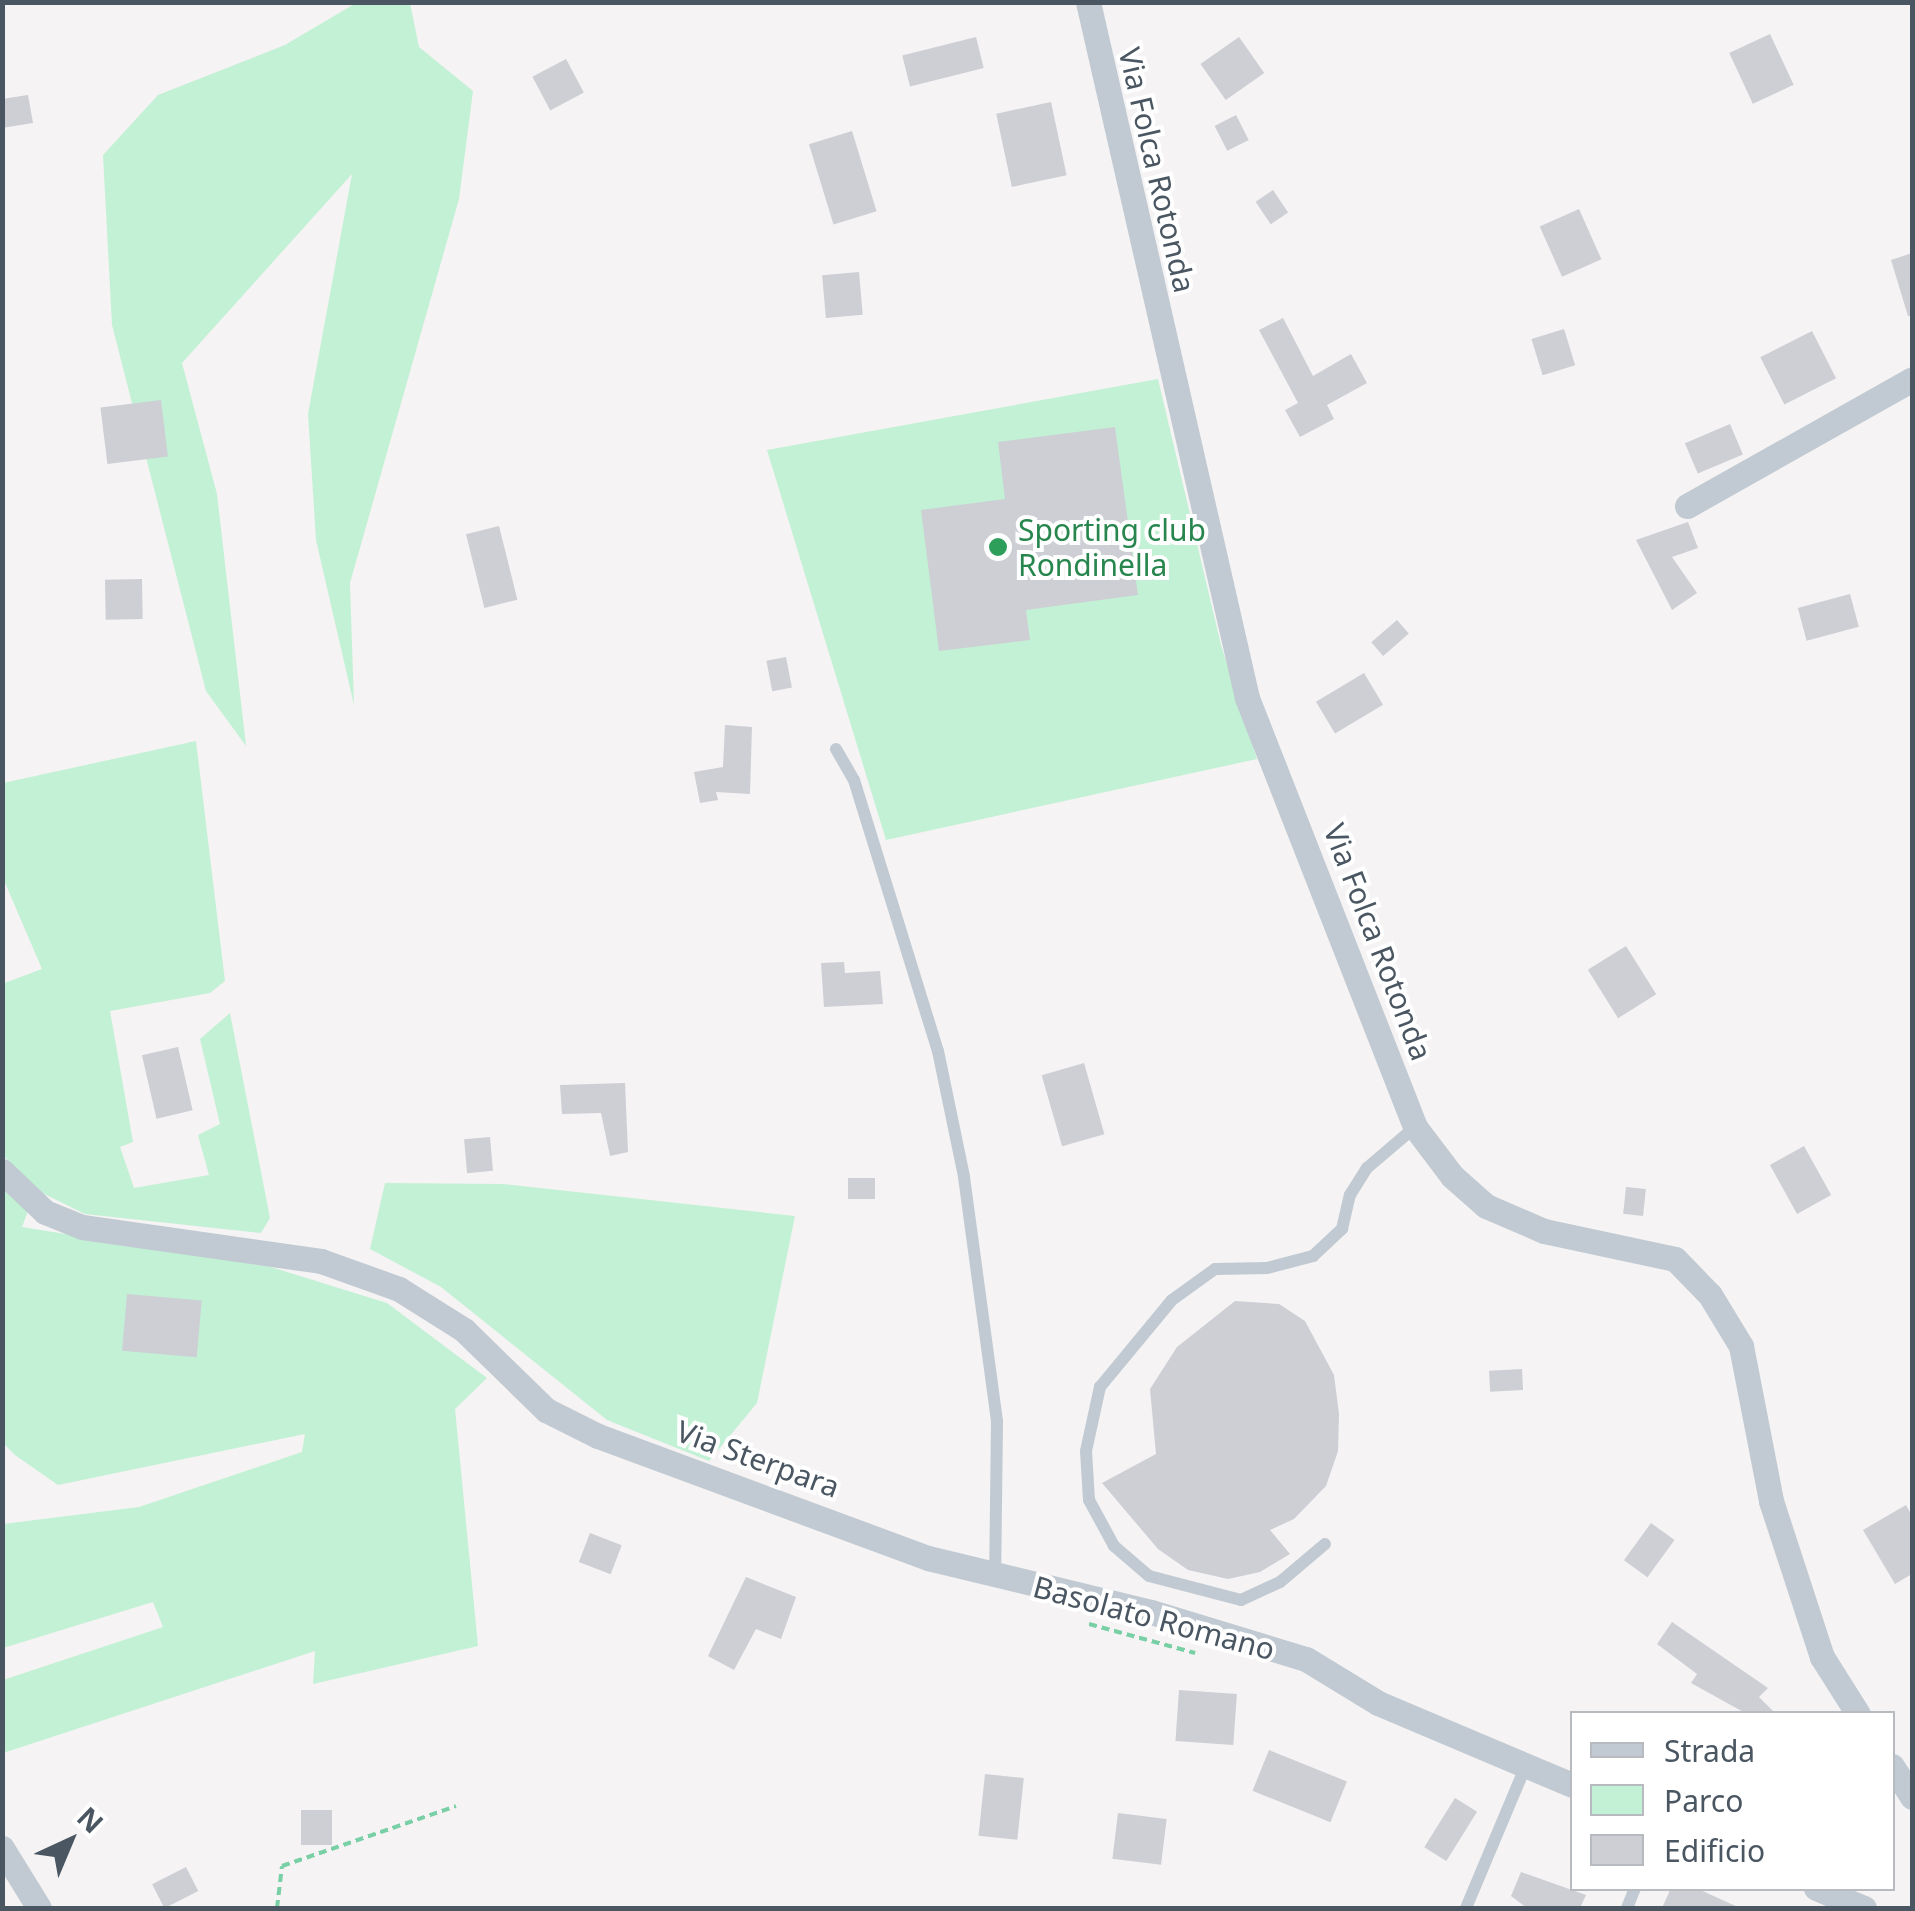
<!DOCTYPE html>
<html>
<head>
<meta charset="utf-8">
<style>
	body { margin:0 }
	#map { position:relative; width:1915px; height:1911px; overflow:hidden; background:#f5f3f3; font-family:"Noto Sans",sans-serif }
	div>[style] { position:absolute }
	.green>* { inset:0; background:#c3f1d5 }
	.building>* { inset:0; background:#cdcfd5; transform-origin:0 0 }
	.path>* { height:4px; margin-top:-2px; transform-origin:0; background:repeating-linear-gradient(90deg,#7ad0a6 0 8px,transparent 0 13px) }
	.service>* { height:12px; margin:-6px; padding:0 6px; transform-origin:6px; border-radius:6px; background:#c1cad2 }
	.minor>* { height:25px; margin:-12.5px; padding:0 12.5px; transform-origin:12.5px; border-radius:12.5px; background:#c1cad2 }
	.dots>* { width:28px; height:28px; translate:-50% -50%; box-sizing:border-box; border:5px solid #fff; border-radius:50% }
	span { translate:-50% -50%; white-space:nowrap; text-align:center; line-height:1.15; -webkit-text-stroke:8px #fff; paint-order:stroke }
	.street-label { font-size:30px; color:#4a5661 }
	.leisure-label { font-size:30px; color:#27864d }
	.left { translate:0 -50%; text-align:left }
	.frame { position:absolute; inset:0; border:5px solid #4a5661; pointer-events:none }
	.legend { position:absolute; left:1570px; top:1711px; width:325px; height:180px; box-sizing:border-box; background:#fff; border:2px solid #b7bbc0; margin:0; padding:12px 18px; list-style:none; font-size:30px; color:#4a5661 }
	.legend li { display:flex; align-items:center; gap:20px; height:50px }
	.legend b { width:50px; border:2px solid #b7bbc0 }
	.north { position:absolute; left:20px; top:1791px; width:100px; height:100px; -webkit-text-stroke:8px #fff; paint-order:stroke; rotate:44deg; font-size:28px; font-weight:700; line-height:40px; text-align:center; color:#4a5661 }
	.north::after { content:''; display:block; margin:auto; width:35px; height:45px; background:#4a5661; clip-path:polygon(50% 0,100% 100%,50% 72%,0 100%) }
</style>
</head>
<body>
<div id="map">
	<div class="green">
		<i style="clip-path:polygon(356px 3px,410px 3px,419px 47px,473px 91px,459px 199px,350px 583px,354px 705px,316px 540px,308px 414px,352px 174px,182px 363px,217px 494px,246px 746px,206px 691px,112px 325px,103px 155px,158px 95px,285px 45px)"></i>
		<i style="clip-path:polygon(1158px 379px,1221px 645px,1257px 759px,886px 840px,767px 450px)"></i>
		<i style="clip-path:polygon(196px 741px,225px 981px,210px 993px,110px 1011px,133px 1142px,120px 1147px,134px 1188px,209px 1175px,198px 1135px,220px 1124px,200px 1039px,230px 1013px,270px 1218px,261px 1233px,85px 1214px,34px 1189px,3px 1155px,2px 984px,42px 969px,3px 878px,3px 783px)"></i>
		<i style="clip-path:polygon(385px 1183px,503px 1184px,795px 1216px,757px 1403px,709px 1461px,607px 1420px,441px 1287px,370px 1249px)"></i>
		<i style="clip-path:polygon(2px 1185px,28px 1211px,22px 1227px,271px 1267px,387px 1303px,487px 1378px,455px 1409px,478px 1646px,313px 1684px,315px 1651px,3px 1753px,3px 1680px,163px 1627px,153px 1602px,3px 1648px,3px 1524px,139px 1507px,302px 1452px,305px 1434px,58px 1485px,15px 1455px,2px 1442px)"></i>
	</div>
	<div class="building">
		<i style="left:1770px;top:34px;width:56px;height:45px;rotate:65deg"></i>
		<i style="left:976px;top:37px;width:32px;height:76px;rotate:76deg"></i>
		<i style="left:1239px;top:37px;width:44px;height:47px;rotate:55deg"></i>
		<i style="left:566px;top:59px;width:38px;height:38px;rotate:62deg"></i>
		<i style="clip-path:polygon(28px 95px,33px 123px,2px 128px,2px 99px)"></i>
		<i style="left:1051px;top:102px;width:75px;height:56px;rotate:78deg"></i>
		<i style="left:1236px;top:115px;width:28px;height:24px;rotate:63deg"></i>
		<i style="left:852px;top:131px;width:84px;height:45px;rotate:73deg"></i>
		<i style="left:1273px;top:190px;width:27px;height:21px;rotate:56deg"></i>
		<i style="left:1579px;top:209px;width:55px;height:43px;rotate:66deg"></i>
		<i style="clip-path:polygon(1912px 253px,1912px 316px,1908px 316px,1891px 260px)"></i>
		<i style="left:859px;top:272px;width:43px;height:37px;rotate:85deg"></i>
		<i style="clip-path:polygon(1283px 318px,1313px 376px,1351px 354px,1367px 383px,1327px 405px,1334px 419px,1300px 437px,1285px 410px,1298px 403px,1259px 330px)"></i>
		<i style="left:1564px;top:329px;width:38px;height:34px;rotate:73deg"></i>
		<i style="left:1812px;top:331px;width:53px;height:58px;rotate:63deg"></i>
		<i style="left:161px;top:400px;width:57px;height:61px;rotate:83deg"></i>
		<i style="left:1730px;top:424px;width:33px;height:49px;rotate:67deg"></i>
		<i style="clip-path:polygon(1115px 427px,1138px 595px,1026px 610px,1030px 640px,939px 651px,921px 510px,1005px 499px,998px 442px)"></i>
		<i style="clip-path:polygon(1688px 522px,1698px 548px,1672px 557px,1697px 593px,1672px 610px,1636px 540px)"></i>
		<i style="left:499px;top:526px;width:76px;height:34px;rotate:76deg"></i>
		<i style="left:142px;top:579px;width:40px;height:37px;rotate:89deg"></i>
		<i style="left:1850px;top:594px;width:34px;height:54px;rotate:75deg"></i>
		<i style="left:1397px;top:620px;width:18px;height:34px;rotate:49deg"></i>
		<i style="left:786px;top:657px;width:31px;height:20px;rotate:79deg"></i>
		<i style="left:1364px;top:673px;width:37px;height:56px;rotate:59deg"></i>
		<i style="clip-path:polygon(725px 725px,752px 727px,750px 794px,716px 792px,718px 800px,700px 803px,694px 772px,723px 767px)"></i>
		<i style="left:1626px;top:946px;width:57px;height:45px;rotate:58deg"></i>
		<i style="clip-path:polygon(844px 962px,845px 973px,880px 971px,883px 1004px,824px 1007px,821px 963px)"></i>
		<i style="left:178px;top:1047px;width:65px;height:37px;rotate:77deg"></i>
		<i style="left:1084px;top:1063px;width:74px;height:44px;rotate:74deg"></i>
		<i style="clip-path:polygon(625px 1083px,628px 1152px,610px 1156px,601px 1113px,562px 1114px,560px 1085px)"></i>
		<i style="left:490px;top:1137px;width:34px;height:26px;rotate:85deg"></i>
		<i style="left:1804px;top:1146px;width:56px;height:39px;rotate:61deg"></i>
		<i style="left:848px;top:1178px;width:27px;height:21px"></i>
		<i style="left:1626px;top:1187px;width:20px;height:27px;rotate:6deg"></i>
		<i style="left:127px;top:1294px;width:75px;height:57px;rotate:5deg"></i>
		<i style="clip-path:polygon(1235px 1301px,1279px 1304px,1305px 1321px,1334px 1375px,1339px 1414px,1338px 1451px,1326px 1486px,1294px 1519px,1270px 1530px,1290px 1554px,1260px 1572px,1228px 1579px,1188px 1570px,1158px 1549px,1102px 1483px,1156px 1454px,1150px 1389px,1177px 1347px)"></i>
		<i style="left:1522px;top:1369px;width:21px;height:33px;rotate:87deg"></i>
		<i style="clip-path:polygon(1906px 1505px,1912px 1516px,1912px 1574px,1895px 1584px,1863px 1530px)"></i>
		<i style="left:1651px;top:1523px;width:29px;height:46px;rotate:36deg"></i>
		<i style="left:590px;top:1533px;width:34px;height:31px;rotate:21deg"></i>
		<i style="clip-path:polygon(746px 1577px,796px 1597px,781px 1639px,756px 1629px,734px 1670px,708px 1656px)"></i>
		<i style="clip-path:polygon(1672px 1622px,1768px 1688px,1759px 1697px,1776px 1714px,1747px 1714px,1691px 1683px,1697px 1674px,1657px 1644px)"></i>
		<i style="left:1179px;top:1690px;width:58px;height:51px;rotate:4deg"></i>
		<i style="left:1269px;top:1750px;width:84px;height:44px;rotate:22deg"></i>
		<i style="left:985px;top:1774px;width:39px;height:62px;rotate:6deg"></i>
		<i style="left:1455px;top:1798px;width:26px;height:58px;rotate:32deg"></i>
		<i style="left:301px;top:1810px;width:31px;height:35px"></i>
		<i style="left:1118px;top:1813px;width:49px;height:46px;rotate:7deg"></i>
		<i style="left:186px;top:1867px;width:27px;height:38px;rotate:63deg"></i>
		<i style="clip-path:polygon(1521px 1872px,1586px 1895px,1580px 1908px,1527px 1908px,1511px 1896px)"></i>
		<i style="clip-path:polygon(1671px 1888px,1696px 1888px,1740px 1908px,1662px 1908px)"></i>
	</div>
	<div class="path">
		<i style="left:1089px;top:1624px;width:110px;rotate:15.3deg"></i>
		<i style="left:277px;top:1908px;width:42px;rotate:-83.2deg"></i>
		<i style="left:282px;top:1866px;width:184px;rotate:-19deg"></i>
	</div>
	<div class="service">
		<i style="left:836px;top:749px;width:36px;rotate:60deg"></i>
		<i style="left:854px;top:780px;width:284px;rotate:72.8deg"></i>
		<i style="left:938px;top:1051px;width:129px;rotate:78.3deg"></i>
		<i style="left:964px;top:1177px;width:247px;rotate:82.3deg"></i>
		<i style="left:997px;top:1422px;width:157px;rotate:90.7deg"></i>
		<i style="left:1325px;top:1544px;width:59px;rotate:139.8deg"></i>
		<i style="left:1280px;top:1582px;width:43px;rotate:155.2deg"></i>
		<i style="left:1241px;top:1600px;width:95px;rotate:-165.4deg"></i>
		<i style="left:1149px;top:1576px;width:46px;rotate:-139.4deg"></i>
		<i style="left:1114px;top:1546px;width:52px;rotate:-118.5deg"></i>
		<i style="left:1089px;top:1500px;width:49px;rotate:-93.5deg"></i>
		<i style="left:1086px;top:1451px;width:66px;rotate:-77.7deg"></i>
		<i style="left:1100px;top:1387px;width:113px;rotate:-50.4deg"></i>
		<i style="left:1172px;top:1300px;width:53px;rotate:-35.8deg"></i>
		<i style="left:1215px;top:1269px;width:52px;rotate:-1.1deg"></i>
		<i style="left:1267px;top:1268px;width:48px;rotate:-14.6deg"></i>
		<i style="left:1313px;top:1256px;width:40px;rotate:-43deg"></i>
		<i style="left:1342px;top:1229px;width:35px;rotate:-77deg"></i>
		<i style="left:1350px;top:1195px;width:32px;rotate:-58deg"></i>
		<i style="left:1367px;top:1168px;width:63px;rotate:-40.5deg"></i>
		<i style="left:1466px;top:1908px;width:155px;rotate:-67.2deg"></i>
		<i style="left:1627px;top:1908px;width:22px;rotate:-68deg"></i>
	</div>
	<div class="minor">
		<i style="left:1088px;top:2px;width:714px;rotate:77.13deg"></i>
		<i style="left:1247px;top:698px;width:461px;rotate:68.6deg"></i>
		<i style="left:1415px;top:1127px;width:61px;rotate:52.9deg"></i>
		<i style="left:1452px;top:1176px;width:45px;rotate:41.4deg"></i>
		<i style="left:1486px;top:1206px;width:63px;rotate:23.3deg"></i>
		<i style="left:1544px;top:1231px;width:134px;rotate:12.1deg"></i>
		<i style="left:1675px;top:1259px;width:50px;rotate:45.8deg"></i>
		<i style="left:1710px;top:1295px;width:60px;rotate:58.7deg"></i>
		<i style="left:1741px;top:1346px;width:158px;rotate:79deg"></i>
		<i style="left:1771px;top:1501px;width:164px;rotate:71.9deg"></i>
		<i style="left:1822px;top:1657px;width:67px;rotate:57.7deg"></i>
		<i style="left:1687px;top:506px;width:258px;rotate:-29.4deg"></i>
		<i style="left:2px;top:1171px;width:59px;rotate:43.6deg"></i>
		<i style="left:45px;top:1212px;width:40px;rotate:22deg"></i>
		<i style="left:82px;top:1227px;width:241px;rotate:8.1deg"></i>
		<i style="left:321px;top:1261px;width:83px;rotate:19.7deg"></i>
		<i style="left:399px;top:1289px;width:77px;rotate:32.2deg"></i>
		<i style="left:464px;top:1330px;width:115px;rotate:44.3deg"></i>
		<i style="left:546px;top:1410px;width:58px;rotate:26.6deg"></i>
		<i style="left:598px;top:1436px;width:352px;rotate:20.3deg"></i>
		<i style="left:928px;top:1558px;width:229px;rotate:13.6deg"></i>
		<i style="left:1151px;top:1612px;width:162px;rotate:16.9deg"></i>
		<i style="left:1306px;top:1659px;width:84px;rotate:31.4deg"></i>
		<i style="left:1378px;top:1703px;width:211px;rotate:22.9deg"></i>
		<i style="left:1892px;top:1766px;width:37px;rotate:57deg"></i>
		<i style="left:2px;top:1848px;width:70px;rotate:58.3deg"></i>
		<i style="left:1816px;top:1888px;width:52px;rotate:22.6deg"></i>
	</div>
	<div class="dots">
		<i style="left:998px;top:547px;background:#2e9e5b"></i>
	</div>
	<div class="street-label">
		<span style="left:1157px;top:170px;rotate:77deg">Via Folca Rotonda</span>
		<span style="left:1378px;top:942px;rotate:69deg">Via Folca Rotonda</span>
		<span style="left:758px;top:1459px;rotate:20deg">Via Sterpara</span>
		<span style="left:1154px;top:1618px;rotate:15deg">Basolato Romano</span>
	</div>
	<div class="leisure-label">
		<span class="left" style="left:1018px;top:547px">Sporting club<br>Rondinella</span>
	</div>
	<div class="frame"></div>
	<ul class="legend">
	<li><b style="height:12px;background:#c1cad2"></b>Strada</li>
	<li><b style="height:28px;background:#c3f1d5"></b>Parco</li>
	<li><b style="height:28px;background:#cdcfd5"></b>Edificio</li>
	</ul>
	<div class="north">N</div>
</div>
</body>
</html>
